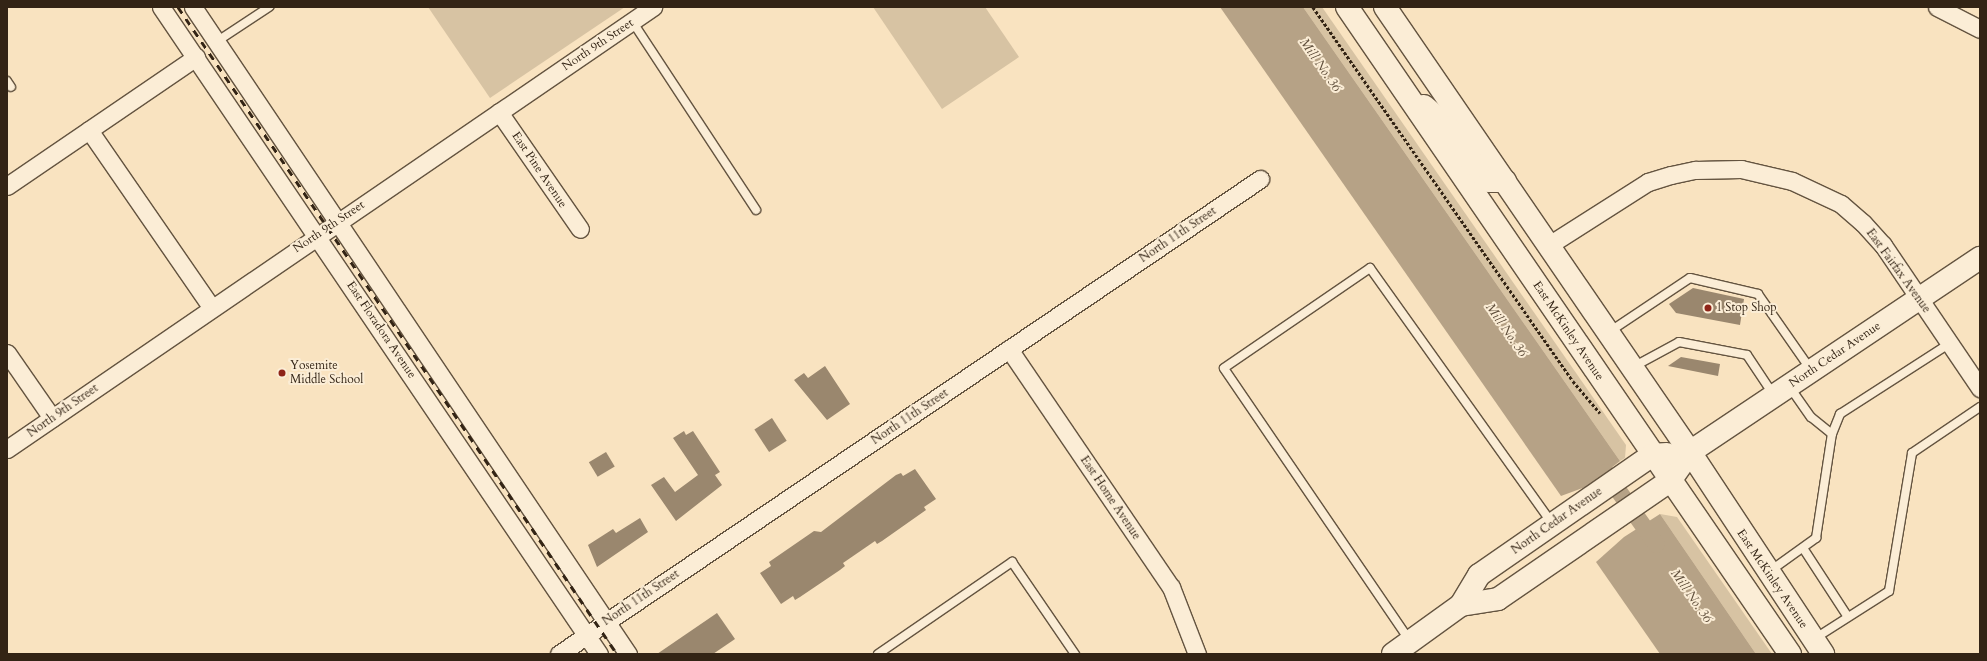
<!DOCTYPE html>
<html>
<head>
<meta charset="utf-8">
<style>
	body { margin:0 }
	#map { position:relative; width:1987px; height:661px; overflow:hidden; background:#f9e3c0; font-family:Cardo,serif }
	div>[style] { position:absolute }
	.green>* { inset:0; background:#d7c3a3 }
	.water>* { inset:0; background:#b6a286 }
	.canal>* { height:17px; margin:-8.5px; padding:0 8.5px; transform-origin:8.5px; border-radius:8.5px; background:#b6a286 }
	.building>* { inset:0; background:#9a876e; transform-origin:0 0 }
	.path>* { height:2.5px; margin-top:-1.25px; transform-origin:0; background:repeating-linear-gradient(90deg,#332415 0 3px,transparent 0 5px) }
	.roads { filter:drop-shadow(1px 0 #645440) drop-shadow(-1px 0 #645440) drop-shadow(0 1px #645440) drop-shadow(0 -1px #645440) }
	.service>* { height:8px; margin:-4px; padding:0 4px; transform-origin:4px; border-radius:4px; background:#fbedd6 }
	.minor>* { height:17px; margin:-8.5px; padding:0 8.5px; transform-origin:8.5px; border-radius:8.5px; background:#fbedd6 }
	.secondary>* { height:22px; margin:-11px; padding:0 11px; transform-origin:11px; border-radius:11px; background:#fbedd6 }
	.rail>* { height:3px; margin-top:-1.5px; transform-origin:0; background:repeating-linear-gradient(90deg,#332415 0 7px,transparent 0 14px) }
	.dots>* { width:11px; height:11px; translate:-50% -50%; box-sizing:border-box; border:2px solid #fbedd6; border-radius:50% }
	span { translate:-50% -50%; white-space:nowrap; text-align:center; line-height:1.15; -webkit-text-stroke:4px #fbedd6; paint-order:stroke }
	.street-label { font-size:12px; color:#332415 }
	.poi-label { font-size:12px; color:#332415 }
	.left { translate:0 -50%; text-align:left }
	.water-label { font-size:13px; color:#61503d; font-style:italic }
	.frame { position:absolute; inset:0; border:8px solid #332415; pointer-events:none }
</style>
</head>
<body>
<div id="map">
	<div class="green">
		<i style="clip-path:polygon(428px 7px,625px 7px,490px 98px)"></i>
		<i style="clip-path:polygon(873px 7px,985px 7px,1019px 57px,942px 109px)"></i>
		<i style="clip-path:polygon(1303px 7px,1322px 7px,1626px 445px,1625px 458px,1620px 461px)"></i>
		<i style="clip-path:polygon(1660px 514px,1677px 517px,1772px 654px,1756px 654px)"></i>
	</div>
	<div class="water">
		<i style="clip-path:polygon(1220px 7px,1303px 7px,1620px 461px,1588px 486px,1561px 496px)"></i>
		<i style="clip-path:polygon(1660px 514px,1756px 654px,1660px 654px,1596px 562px,1624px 537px)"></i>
	</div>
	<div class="canal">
		<i style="left:1605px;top:472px;width:88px;rotate:54.7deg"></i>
	</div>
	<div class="building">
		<i style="clip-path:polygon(1693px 288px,1744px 299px,1740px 325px,1676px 313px,1669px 304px)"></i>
		<i style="clip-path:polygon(1681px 357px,1720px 364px,1718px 376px,1668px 366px)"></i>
		<i style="clip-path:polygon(825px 366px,850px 404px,827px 420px,794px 380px,804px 373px,808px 378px)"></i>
		<i style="left:772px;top:418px;width:27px;height:21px;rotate:57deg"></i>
		<i style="clip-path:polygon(684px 431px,686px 435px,693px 431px,720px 472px,715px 475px,722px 485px,676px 521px,651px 485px,664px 477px,675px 492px,698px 475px,673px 438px)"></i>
		<i style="left:606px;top:452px;width:17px;height:20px;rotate:59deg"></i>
		<i style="clip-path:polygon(915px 469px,936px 499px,924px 507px,926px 510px,882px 541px,877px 544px,875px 541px,843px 563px,845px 566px,840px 570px,800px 597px,795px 600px,793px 596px,781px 604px,760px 573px,771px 566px,769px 562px,814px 531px,821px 532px,896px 475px,901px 473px,903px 476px)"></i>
		<i style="clip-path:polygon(640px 518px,648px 532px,597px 567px,588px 545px,613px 529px,616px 533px)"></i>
		<i style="clip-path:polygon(717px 613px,735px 639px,713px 654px,657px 654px)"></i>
	</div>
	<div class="path">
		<i style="left:1313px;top:7px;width:455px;rotate:55.2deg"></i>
		<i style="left:1573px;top:381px;width:42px;rotate:49.8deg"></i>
	</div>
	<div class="roads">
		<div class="service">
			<i style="left:632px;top:21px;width:226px;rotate:56.7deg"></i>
			<i style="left:216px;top:42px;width:64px;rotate:-33.4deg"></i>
			<i style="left:7px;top:81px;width:7px;rotate:56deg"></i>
			<i style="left:1609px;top:332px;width:97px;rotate:-33.7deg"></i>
			<i style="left:1690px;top:278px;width:70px;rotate:13.2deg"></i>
			<i style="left:1758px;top:294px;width:93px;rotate:55.1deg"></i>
			<i style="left:1633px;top:367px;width:52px;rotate:-28.5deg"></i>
			<i style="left:1679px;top:342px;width:69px;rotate:10.8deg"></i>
			<i style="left:1747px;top:355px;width:47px;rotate:56.3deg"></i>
			<i style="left:1789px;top:386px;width:38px;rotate:55deg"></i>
			<i style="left:1811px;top:417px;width:27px;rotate:39deg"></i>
			<i style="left:1803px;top:548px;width:82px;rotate:56.9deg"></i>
			<i style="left:1770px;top:571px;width:57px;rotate:-35.7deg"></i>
			<i style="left:1816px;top:538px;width:105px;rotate:-81.3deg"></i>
			<i style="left:1832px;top:434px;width:22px;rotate:-68deg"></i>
			<i style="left:1840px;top:414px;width:131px;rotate:-32.8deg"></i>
			<i style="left:1814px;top:639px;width:89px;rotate:-32.6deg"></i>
			<i style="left:1889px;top:591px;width:140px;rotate:-80.5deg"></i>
			<i style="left:1912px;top:453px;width:82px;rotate:-34.1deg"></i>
			<i style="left:1410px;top:641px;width:330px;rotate:-124.3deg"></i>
			<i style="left:1224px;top:368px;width:177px;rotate:-34.4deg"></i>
			<i style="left:1370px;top:268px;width:313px;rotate:54.5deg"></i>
			<i style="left:878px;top:654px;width:163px;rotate:-34.5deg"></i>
			<i style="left:1012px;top:562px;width:112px;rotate:55.6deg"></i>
		</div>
		<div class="minor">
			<i style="left:161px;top:7px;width:781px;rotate:55.9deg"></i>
			<i style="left:193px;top:7px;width:780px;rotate:56.09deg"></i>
			<i style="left:1937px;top:7px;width:48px;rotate:27.1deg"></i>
			<i style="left:499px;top:112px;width:142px;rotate:55.3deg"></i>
			<i style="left:89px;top:130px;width:216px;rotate:55.4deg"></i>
			<i style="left:7px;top:186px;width:229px;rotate:-34.3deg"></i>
			<i style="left:1549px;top:245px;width:117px;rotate:-32.5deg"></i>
			<i style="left:1648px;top:182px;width:24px;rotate:-17deg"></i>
			<i style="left:1671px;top:175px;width:25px;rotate:-12deg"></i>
			<i style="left:1695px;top:170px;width:46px;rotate:-1.2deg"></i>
			<i style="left:1741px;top:169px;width:52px;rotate:13.2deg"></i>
			<i style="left:1792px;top:181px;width:54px;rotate:25.1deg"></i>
			<i style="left:1841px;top:204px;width:29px;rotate:41deg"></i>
			<i style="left:1863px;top:223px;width:30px;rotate:48deg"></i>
			<i style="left:1883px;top:245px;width:173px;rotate:55.9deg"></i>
			<i style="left:1009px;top:349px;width:288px;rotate:55.8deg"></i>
			<i style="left:1171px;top:587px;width:72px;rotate:68.8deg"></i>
			<i style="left:7px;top:353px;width:79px;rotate:55.3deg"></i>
			<i style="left:7px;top:449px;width:783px;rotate:-34.38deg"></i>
			<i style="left:559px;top:654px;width:847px;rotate:-34.12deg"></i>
		</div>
		<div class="secondary">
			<i style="left:1347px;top:7px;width:784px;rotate:55.6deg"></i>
			<i style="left:1385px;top:7px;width:539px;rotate:55.57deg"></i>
			<i style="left:1690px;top:452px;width:242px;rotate:56.6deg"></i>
			<i style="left:1424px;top:106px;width:32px;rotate:41deg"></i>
			<i style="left:1448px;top:127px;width:56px;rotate:55.2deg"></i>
			<i style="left:1480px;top:173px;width:12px;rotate:42deg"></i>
			<i style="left:1489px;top:181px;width:16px"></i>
			<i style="left:1461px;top:605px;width:37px;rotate:-9deg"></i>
			<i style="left:1498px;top:599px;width:209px;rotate:-34.5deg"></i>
			<i style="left:1670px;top:481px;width:35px;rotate:-55deg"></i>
			<i style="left:1690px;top:452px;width:349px;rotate:-33.8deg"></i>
			<i style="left:1393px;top:654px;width:84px;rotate:-35.8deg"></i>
			<i style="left:1461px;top:605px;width:35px;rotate:-59deg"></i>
			<i style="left:1479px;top:575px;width:211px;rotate:-34.7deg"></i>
			<i style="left:1652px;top:455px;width:15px;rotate:-4deg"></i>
		</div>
	</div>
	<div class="rail">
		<i style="left:178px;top:7px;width:782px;rotate:55.84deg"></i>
	</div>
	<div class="dots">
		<i style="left:1708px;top:308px;background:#8f2418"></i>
		<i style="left:282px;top:373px;background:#8f2418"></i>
	</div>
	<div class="street-label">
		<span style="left:598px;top:45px;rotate:-34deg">North 9th Street</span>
		<span style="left:539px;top:170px;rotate:56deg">East Pine Avenue</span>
		<span style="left:329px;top:227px;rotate:-34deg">North 9th Street</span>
		<span style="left:1178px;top:235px;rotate:-34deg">North 11th Street</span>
		<span style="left:1898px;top:271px;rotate:54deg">East Fairfax Avenue</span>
		<span style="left:381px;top:330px;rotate:56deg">East Floradora Avenue</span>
		<span style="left:1568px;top:331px;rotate:56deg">East McKinley Avenue</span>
		<span style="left:1835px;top:355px;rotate:-34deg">North Cedar Avenue</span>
		<span style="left:63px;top:411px;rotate:-35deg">North 9th Street</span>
		<span style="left:910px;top:417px;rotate:-34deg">North 11th Street</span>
		<span style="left:1110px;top:498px;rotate:56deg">East Home Avenue</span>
		<span style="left:1557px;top:521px;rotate:-35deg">North Cedar Avenue</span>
		<span style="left:1772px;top:579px;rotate:56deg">East McKinley Avenue</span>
		<span style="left:641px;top:598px;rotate:-34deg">North 11th Street</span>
	</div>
	<div class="poi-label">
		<span class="left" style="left:1716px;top:308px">1 Stop Shop</span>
		<span class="left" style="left:290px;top:373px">Yosemite<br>Middle School</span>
	</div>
	<div class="water-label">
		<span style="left:1320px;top:65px;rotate:55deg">Mill No. 36</span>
		<span style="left:1506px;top:330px;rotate:55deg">Mill No. 36</span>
		<span style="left:1691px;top:596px;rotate:55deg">Mill No. 36</span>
	</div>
	<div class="frame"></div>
</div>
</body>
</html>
